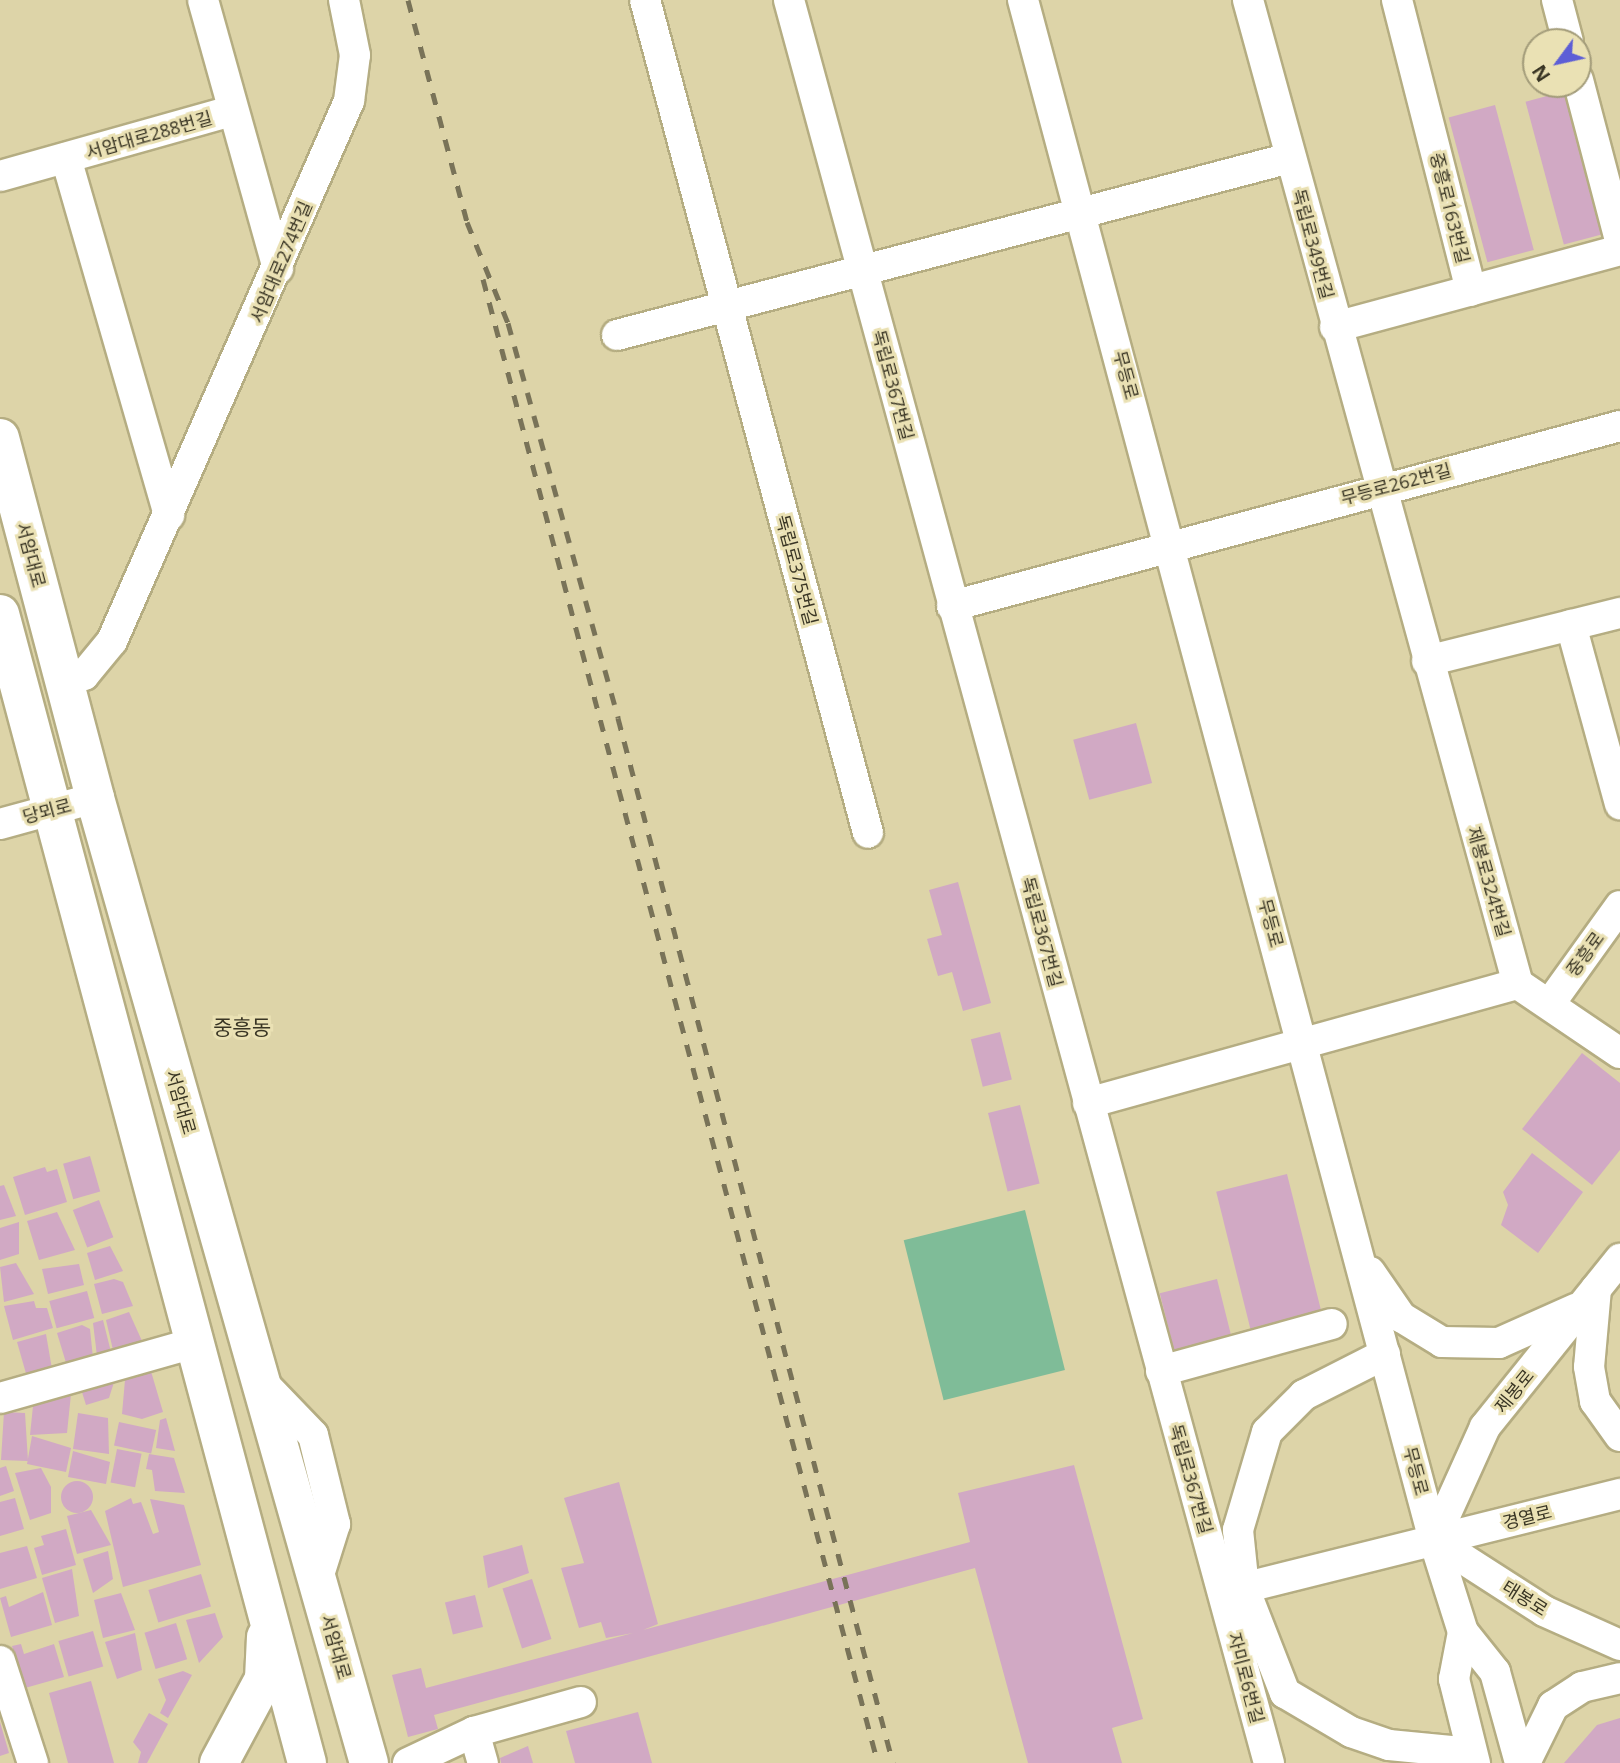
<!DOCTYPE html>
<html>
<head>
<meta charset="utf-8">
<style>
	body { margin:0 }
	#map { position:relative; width:1620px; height:1763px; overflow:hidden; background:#ddd4a8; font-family:"Open Sans","Noto Sans KR",sans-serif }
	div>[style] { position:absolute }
	.green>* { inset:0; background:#7fbc98; transform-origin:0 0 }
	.building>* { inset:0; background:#d1a9c4; transform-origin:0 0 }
	.round { border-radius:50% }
	.roads { filter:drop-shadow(2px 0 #b5ad82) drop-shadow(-2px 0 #b5ad82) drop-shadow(0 2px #b5ad82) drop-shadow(0 -2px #b5ad82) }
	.minor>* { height:30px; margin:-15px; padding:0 15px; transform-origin:15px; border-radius:15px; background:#fff }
	.major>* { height:38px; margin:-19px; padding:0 19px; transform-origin:19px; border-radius:19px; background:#fff }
	.rail>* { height:5px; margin-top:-2.5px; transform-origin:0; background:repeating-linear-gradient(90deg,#797358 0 12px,transparent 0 24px) }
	span { translate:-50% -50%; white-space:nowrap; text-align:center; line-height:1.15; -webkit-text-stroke:6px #eae1b4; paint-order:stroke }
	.street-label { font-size:18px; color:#393524 }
	.quarter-label { font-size:21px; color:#393524 }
	.north { position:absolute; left:1522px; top:28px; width:70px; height:70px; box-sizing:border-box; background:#eae1b4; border:2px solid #a39c7a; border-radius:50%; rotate:237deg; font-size:19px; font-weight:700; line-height:28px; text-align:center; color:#393524 }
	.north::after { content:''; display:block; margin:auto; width:24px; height:32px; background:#5d5ed6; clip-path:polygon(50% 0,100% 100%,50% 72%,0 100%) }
</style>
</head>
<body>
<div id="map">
	<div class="green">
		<i style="left:1025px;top:1210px;width:165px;height:125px;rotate:76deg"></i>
	</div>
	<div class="building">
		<i style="left:1569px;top:90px;width:148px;height:45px;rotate:75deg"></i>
		<i style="left:1495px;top:105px;width:150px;height:48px;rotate:75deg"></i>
		<i style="left:1136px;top:723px;width:62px;height:65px;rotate:75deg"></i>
		<i style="clip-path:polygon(958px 882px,991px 1003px,963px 1011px,952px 972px,938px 976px,927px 939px,942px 935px,929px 890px)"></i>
		<i style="left:1000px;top:1032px;width:49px;height:30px;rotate:76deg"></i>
		<i style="clip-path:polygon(1582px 1053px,1620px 1083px,1620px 1150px,1592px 1185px,1522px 1129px)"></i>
		<i style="left:1020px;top:1105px;width:81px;height:33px;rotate:76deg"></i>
		<i style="clip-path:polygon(1532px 1153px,1583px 1192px,1538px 1253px,1501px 1225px,1508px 1205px,1503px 1192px)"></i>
		<i style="left:90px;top:1156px;width:37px;height:28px;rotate:74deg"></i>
		<i style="clip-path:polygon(45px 1167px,47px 1172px,57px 1169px,67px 1202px,25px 1215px,13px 1177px)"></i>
		<i style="left:1287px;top:1174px;width:141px;height:73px;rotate:76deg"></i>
		<i style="clip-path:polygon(4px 1185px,16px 1216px,0 1220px,0 1186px)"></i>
		<i style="left:99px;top:1200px;width:40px;height:28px;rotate:69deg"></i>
		<i style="clip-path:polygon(57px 1212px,75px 1250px,39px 1260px,27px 1221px)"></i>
		<i style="clip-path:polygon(19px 1222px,19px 1254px,0 1260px,0 1228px)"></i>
		<i style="clip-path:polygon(110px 1246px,123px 1271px,95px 1280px,87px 1253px)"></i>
		<i style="clip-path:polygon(16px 1263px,34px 1294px,4px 1302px,0 1267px)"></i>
		<i style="clip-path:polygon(79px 1264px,84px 1285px,48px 1294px,42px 1269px)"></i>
		<i style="clip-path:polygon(114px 1279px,123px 1282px,133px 1306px,102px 1314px,94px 1284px)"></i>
		<i style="left:1217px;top:1279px;width:65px;height:59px;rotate:76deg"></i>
		<i style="left:87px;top:1291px;width:28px;height:39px;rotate:75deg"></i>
		<i style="clip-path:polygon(34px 1301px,36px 1308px,47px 1308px,53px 1328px,13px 1340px,4px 1306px)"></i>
		<i style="clip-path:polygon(129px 1312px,142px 1341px,113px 1350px,106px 1320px)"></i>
		<i style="clip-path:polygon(103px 1320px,111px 1352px,97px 1356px,93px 1323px)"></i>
		<i style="clip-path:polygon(82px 1325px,90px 1329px,93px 1358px,67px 1366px,57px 1333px)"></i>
		<i style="clip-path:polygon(46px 1334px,52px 1369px,27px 1377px,17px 1342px)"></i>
		<i style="clip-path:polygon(150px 1368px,163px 1412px,142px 1419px,122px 1414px,125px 1380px)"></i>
		<i style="clip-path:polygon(115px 1379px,109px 1398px,86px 1405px,81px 1389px)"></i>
		<i style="clip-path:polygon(71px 1394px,67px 1433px,30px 1435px,33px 1406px)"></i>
		<i style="clip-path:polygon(4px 1412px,25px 1413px,28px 1461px,1px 1460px)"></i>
		<i style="clip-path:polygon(78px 1413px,108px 1418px,109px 1454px,73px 1449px)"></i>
		<i style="clip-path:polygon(166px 1418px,175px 1451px,156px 1448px,160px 1420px)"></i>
		<i style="left:119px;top:1422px;width:38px;height:24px;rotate:12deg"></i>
		<i style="clip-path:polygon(32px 1436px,71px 1448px,66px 1472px,27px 1464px)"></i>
		<i style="left:117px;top:1449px;width:25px;height:34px;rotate:11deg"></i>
		<i style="clip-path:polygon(73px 1451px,110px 1462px,106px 1484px,68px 1477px)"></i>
		<i style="clip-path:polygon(149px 1454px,174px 1458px,185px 1493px,155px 1491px,152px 1470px,146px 1469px)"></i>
		<i style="clip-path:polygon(1074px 1465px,1143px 1719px,1112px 1728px,1122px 1763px,1028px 1763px,975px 1568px,434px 1715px,438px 1729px,408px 1737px,392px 1675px,421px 1668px,426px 1688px,633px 1633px,606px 1638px,601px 1622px,579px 1628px,561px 1568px,584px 1563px,564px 1498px,619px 1482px,658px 1624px,643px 1630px,970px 1542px,958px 1493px)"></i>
		<i style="clip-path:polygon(6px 1466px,14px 1491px,0 1496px,0 1468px)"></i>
		<i style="clip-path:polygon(41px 1468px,51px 1487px,51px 1513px,30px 1520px,15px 1473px)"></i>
		<i class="round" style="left:61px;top:1481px;width:32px;height:32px"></i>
		<i style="clip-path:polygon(15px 1498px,24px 1529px,0 1536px,0 1502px)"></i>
		<i style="clip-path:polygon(131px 1498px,133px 1504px,141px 1502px,153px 1534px,159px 1532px,150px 1499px,184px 1505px,201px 1565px,123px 1587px,105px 1511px)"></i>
		<i style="clip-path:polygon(91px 1510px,111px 1545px,77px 1554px,67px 1516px)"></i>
		<i style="clip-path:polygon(66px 1529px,76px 1565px,42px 1575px,34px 1548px,44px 1545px,41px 1536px)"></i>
		<i style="clip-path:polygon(522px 1545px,529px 1573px,488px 1588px,483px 1556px)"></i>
		<i style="clip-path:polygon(27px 1546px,37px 1578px,0 1589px,0 1553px)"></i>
		<i style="clip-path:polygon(108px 1551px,113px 1579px,93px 1593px,83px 1559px)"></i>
		<i style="clip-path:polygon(72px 1569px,79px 1616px,55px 1623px,42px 1578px)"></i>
		<i style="left:201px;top:1574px;width:34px;height:55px;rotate:73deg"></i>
		<i style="left:532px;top:1579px;width:63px;height:31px;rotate:72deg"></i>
		<i style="clip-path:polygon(43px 1592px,52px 1625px,11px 1637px,0 1598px,6px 1596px,9px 1607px)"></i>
		<i style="clip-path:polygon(121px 1593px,135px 1630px,103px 1638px,94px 1600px)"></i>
		<i style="left:475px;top:1595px;width:33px;height:31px;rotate:76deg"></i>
		<i style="clip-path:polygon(215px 1613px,223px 1637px,199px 1663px,186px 1620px)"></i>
		<i style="left:176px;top:1623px;width:38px;height:33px;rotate:73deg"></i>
		<i style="left:93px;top:1631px;width:37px;height:36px;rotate:74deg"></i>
		<i style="clip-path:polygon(135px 1633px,142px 1670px,117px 1679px,105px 1642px)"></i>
		<i style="clip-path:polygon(21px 1644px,24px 1654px,54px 1644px,64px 1677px,25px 1688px,12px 1646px)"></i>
		<i style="clip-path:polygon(183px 1671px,192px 1675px,168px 1718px,160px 1713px,166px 1700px,158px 1679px)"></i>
		<i style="clip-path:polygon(91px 1681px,114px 1763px,68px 1763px,49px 1693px)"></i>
		<i style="clip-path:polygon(638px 1712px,652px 1763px,575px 1763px,566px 1731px)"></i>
		<i style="clip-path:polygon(149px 1713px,168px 1724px,147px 1763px,138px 1763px,141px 1752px,133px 1742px)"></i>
		<i style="clip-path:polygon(1620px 1718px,1620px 1763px,1564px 1763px,1597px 1725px)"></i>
		<i style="clip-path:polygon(0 1722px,9px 1753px,0 1756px)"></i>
		<i style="clip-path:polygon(528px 1746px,533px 1763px,501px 1763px,500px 1758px)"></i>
	</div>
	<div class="roads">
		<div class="minor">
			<i style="left:203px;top:0;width:279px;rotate:74.4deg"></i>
			<i style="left:645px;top:0;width:862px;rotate:75.01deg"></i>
			<i style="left:789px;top:0;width:1827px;rotate:74.77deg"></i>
			<i style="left:1023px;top:0;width:1594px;rotate:75.06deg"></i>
			<i style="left:1434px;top:1540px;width:96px;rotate:72.5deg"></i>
			<i style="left:1463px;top:1632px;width:51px;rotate:51.3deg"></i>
			<i style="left:1495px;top:1672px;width:94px;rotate:74.6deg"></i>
			<i style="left:1248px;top:0;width:1020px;rotate:74.66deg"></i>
			<i style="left:1518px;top:984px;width:123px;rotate:34.1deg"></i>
			<i style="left:1397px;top:0;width:300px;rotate:75.7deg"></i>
			<i style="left:1557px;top:0;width:43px;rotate:75.3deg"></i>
			<i style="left:1578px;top:80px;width:165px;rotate:75.3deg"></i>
			<i style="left:66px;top:158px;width:372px;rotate:73.9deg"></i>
			<i style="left:0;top:176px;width:241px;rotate:-15.7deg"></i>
			<i style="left:1335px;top:327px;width:295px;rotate:-15.1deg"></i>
			<i style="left:617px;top:335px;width:696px;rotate:-14.74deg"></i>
			<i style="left:952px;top:606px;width:692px;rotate:-15.08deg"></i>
			<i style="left:1571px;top:625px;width:186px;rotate:74.7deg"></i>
			<i style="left:1427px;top:661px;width:199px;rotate:-14deg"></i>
			<i style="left:64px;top:681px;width:21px;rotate:-17deg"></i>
			<i style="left:84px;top:675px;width:44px;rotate:-50.5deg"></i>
			<i style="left:112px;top:641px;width:590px;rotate:-66.3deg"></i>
			<i style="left:349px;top:101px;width:46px;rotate:-82.6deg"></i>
			<i style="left:355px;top:55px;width:56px;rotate:-101.3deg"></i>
			<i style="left:0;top:824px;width:98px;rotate:-15.3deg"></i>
			<i style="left:1551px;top:1002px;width:118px;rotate:-54.3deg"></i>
			<i style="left:1088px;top:1103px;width:446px;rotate:-15.5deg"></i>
			<i style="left:1370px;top:1272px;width:55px;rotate:55.4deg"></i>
			<i style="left:1401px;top:1317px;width:48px;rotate:31.4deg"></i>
			<i style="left:1442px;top:1342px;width:57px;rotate:1deg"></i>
			<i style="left:1499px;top:1343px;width:83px;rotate:-24.1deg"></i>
			<i style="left:1596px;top:1289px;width:78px;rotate:95.1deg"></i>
			<i style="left:1589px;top:1367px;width:35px;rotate:80deg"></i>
			<i style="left:1595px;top:1401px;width:43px;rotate:54.5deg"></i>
			<i style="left:1385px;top:1354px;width:91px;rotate:153.2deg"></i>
			<i style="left:1304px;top:1395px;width:52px;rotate:135deg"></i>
			<i style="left:1267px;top:1432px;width:102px;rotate:106.5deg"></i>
			<i style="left:1238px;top:1530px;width:58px;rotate:84.1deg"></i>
			<i style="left:1244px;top:1588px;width:113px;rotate:68.7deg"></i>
			<i style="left:1285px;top:1693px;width:77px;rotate:30.6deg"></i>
			<i style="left:1351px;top:1732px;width:40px;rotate:18.9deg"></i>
			<i style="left:1389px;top:1745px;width:83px;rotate:5.5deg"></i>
			<i style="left:1161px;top:1371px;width:177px;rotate:-15.4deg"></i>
			<i style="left:260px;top:1380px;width:76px;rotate:46.1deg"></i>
			<i style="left:313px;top:1435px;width:92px;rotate:76.1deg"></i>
			<i style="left:335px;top:1524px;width:60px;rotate:107.5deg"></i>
			<i style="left:0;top:1398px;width:202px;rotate:-15.8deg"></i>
			<i style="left:1434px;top:1540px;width:124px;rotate:-65.7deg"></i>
			<i style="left:1485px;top:1427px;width:216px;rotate:-51.2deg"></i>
			<i style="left:1434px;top:1540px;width:131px;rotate:32.8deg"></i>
			<i style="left:1544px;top:1611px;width:83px;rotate:24.1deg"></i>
			<i style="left:1227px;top:1592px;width:405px;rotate:-14deg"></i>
			<i style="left:1463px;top:1632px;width:48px;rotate:100.8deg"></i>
			<i style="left:1454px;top:1679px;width:87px;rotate:76deg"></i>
			<i style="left:0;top:1661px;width:107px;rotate:72.1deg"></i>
			<i style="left:474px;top:1732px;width:111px;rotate:-15.7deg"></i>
			<i style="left:408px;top:1763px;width:73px;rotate:-25.2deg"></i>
			<i style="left:474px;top:1732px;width:32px;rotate:74deg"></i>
			<i style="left:1525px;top:1763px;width:64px;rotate:-63.8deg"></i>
			<i style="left:1553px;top:1706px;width:35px;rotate:-33deg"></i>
			<i style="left:1582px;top:1687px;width:39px;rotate:-13deg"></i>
		</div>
		<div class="major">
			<i style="left:0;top:438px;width:372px;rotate:75.2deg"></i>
			<i style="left:95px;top:798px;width:1003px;rotate:74.15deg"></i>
			<i style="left:0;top:614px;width:1189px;rotate:75.04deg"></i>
			<i style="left:219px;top:1763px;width:95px;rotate:-61.8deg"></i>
			<i style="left:264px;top:1679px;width:42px;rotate:-87.3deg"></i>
		</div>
	</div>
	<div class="rail">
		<i style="left:408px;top:0;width:230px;rotate:75.1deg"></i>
		<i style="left:467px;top:222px;width:109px;rotate:67.9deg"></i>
		<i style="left:508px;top:323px;width:410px;rotate:74.4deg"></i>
		<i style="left:618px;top:718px;width:1081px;rotate:75.26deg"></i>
		<i style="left:483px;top:279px;width:1536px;rotate:75.1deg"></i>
	</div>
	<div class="street-label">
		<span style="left:149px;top:135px;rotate:-16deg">서암대로288번길</span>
		<span style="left:1450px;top:208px;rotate:76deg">중흥로163번길</span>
		<span style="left:1313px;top:244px;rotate:75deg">독립로349번길</span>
		<span style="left:281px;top:262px;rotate:-67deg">서암대로274번길</span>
		<span style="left:1126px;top:375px;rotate:75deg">무등로</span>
		<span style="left:893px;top:385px;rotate:75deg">독립로367번길</span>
		<span style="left:1396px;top:484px;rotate:-15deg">무등로262번길</span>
		<span style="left:31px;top:555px;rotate:75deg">서암대로</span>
		<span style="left:797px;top:570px;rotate:75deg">독립로375번길</span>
		<span style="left:47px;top:811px;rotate:-15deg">당뫼로</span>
		<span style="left:1489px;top:882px;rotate:74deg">제봉로324번길</span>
		<span style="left:1271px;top:923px;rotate:75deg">무등로</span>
		<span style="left:1042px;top:932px;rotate:75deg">독립로367번길</span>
		<span style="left:1585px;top:954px;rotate:-54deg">중흥로</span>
		<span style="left:181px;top:1102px;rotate:74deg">서암대로</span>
		<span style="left:1514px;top:1391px;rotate:-51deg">제봉로</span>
		<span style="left:1416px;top:1471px;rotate:75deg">무등로</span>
		<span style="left:1191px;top:1479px;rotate:74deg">독립로367번길</span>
		<span style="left:1527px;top:1517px;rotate:-14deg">경열로</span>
		<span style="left:1525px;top:1598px;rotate:32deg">태봉로</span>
		<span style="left:336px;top:1647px;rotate:74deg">서암대로</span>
		<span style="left:1246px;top:1678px;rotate:75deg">자미로6번길</span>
	</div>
	<div class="quarter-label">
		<span style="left:242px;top:1027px">중흥동</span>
	</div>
	<div class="north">N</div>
</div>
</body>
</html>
